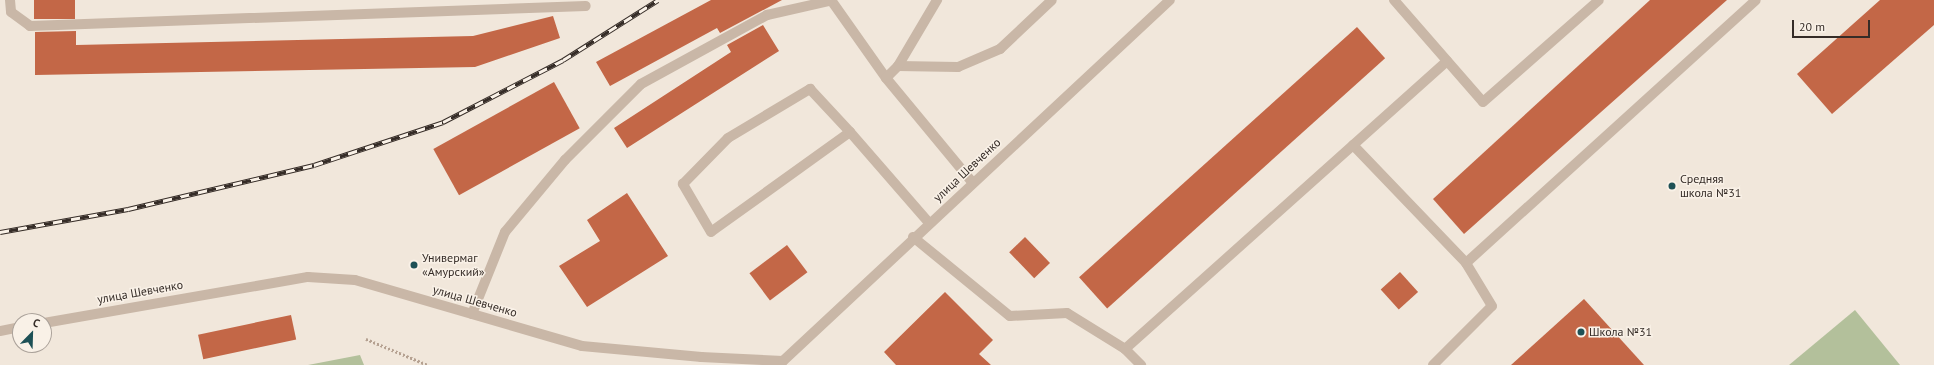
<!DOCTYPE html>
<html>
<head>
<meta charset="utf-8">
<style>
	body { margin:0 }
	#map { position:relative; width:1934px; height:365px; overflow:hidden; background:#f1e7db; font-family:"PT Sans",sans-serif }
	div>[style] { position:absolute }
	.green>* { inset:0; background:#b3c09b }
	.building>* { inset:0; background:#c36747; transform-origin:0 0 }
	.path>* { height:2.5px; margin-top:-1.25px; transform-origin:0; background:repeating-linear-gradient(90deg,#b5a191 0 2px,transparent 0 4px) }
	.minor>* { height:10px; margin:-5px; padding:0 5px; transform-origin:5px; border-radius:5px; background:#c9b7a7 }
	.rail>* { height:4.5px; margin-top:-2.25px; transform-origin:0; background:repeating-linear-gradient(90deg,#f9f1e7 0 9px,#352c27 0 18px); box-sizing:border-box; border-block:1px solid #352c27 }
	.dots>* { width:11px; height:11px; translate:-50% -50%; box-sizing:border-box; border:2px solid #f9f1e7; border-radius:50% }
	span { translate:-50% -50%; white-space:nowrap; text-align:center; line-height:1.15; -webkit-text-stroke:3px #f9f1e7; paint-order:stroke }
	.street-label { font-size:12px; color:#352c27 }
	.poi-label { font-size:12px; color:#352c27 }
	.left { translate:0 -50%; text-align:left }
	.north { position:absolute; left:12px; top:313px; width:40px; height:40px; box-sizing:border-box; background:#f9f1e7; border:1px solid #aba29a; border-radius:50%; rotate:23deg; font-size:11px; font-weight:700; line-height:16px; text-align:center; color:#352c27 }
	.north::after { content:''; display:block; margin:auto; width:14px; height:18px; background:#1e5156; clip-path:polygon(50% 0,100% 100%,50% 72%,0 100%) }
	.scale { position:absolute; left:1792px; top:20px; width:78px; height:18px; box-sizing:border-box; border:2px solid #352c27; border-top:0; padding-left:5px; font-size:12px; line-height:14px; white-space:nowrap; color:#352c27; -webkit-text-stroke:3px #f9f1e7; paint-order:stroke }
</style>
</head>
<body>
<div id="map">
	<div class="green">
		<i style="clip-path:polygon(1855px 310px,1900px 365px,1789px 365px)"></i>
		<i style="clip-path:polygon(360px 355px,364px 365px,308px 365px)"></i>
	</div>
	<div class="building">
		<i style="left:34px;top:0;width:41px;height:19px"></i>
		<i style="clip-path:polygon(711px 0,782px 0,720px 33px,717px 28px,610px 86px,596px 62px)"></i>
		<i style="clip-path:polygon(1650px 0,1727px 0,1464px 234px,1433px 199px)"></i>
		<i style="clip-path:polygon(1880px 0,1934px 0,1934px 25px,1832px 114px,1797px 74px)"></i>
		<i style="clip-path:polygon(553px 16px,560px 38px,475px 67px,35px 75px,35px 32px,76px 31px,76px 45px,473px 36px)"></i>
		<i style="clip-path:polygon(763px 25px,779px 51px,627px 148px,614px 128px,731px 52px,727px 45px)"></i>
		<i style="left:1357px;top:27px;width:42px;height:374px;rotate:48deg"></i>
		<i style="left:554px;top:82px;width:53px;height:138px;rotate:61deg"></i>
		<i style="clip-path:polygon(627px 193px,668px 256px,587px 307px,559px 266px,600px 241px,587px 220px)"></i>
		<i style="left:1025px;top:237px;width:36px;height:22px;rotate:46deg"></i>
		<i style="left:787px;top:245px;width:34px;height:47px;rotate:53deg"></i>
		<i style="left:1400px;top:272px;width:27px;height:26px;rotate:48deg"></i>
		<i style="clip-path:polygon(945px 292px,993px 340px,979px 354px,991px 365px,896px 365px,884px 352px)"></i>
		<i style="clip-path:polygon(1584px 299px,1644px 365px,1511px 365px)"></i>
		<i style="left:291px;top:315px;width:25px;height:95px;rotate:78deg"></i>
	</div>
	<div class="path">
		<i style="left:366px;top:339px;width:67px;rotate:22.8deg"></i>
	</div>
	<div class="minor">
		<i style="left:10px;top:0;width:12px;rotate:85deg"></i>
		<i style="left:11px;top:12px;width:24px;rotate:36deg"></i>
		<i style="left:30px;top:26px;width:556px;rotate:-2.06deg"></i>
		<i style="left:831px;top:0;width:95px;rotate:54.8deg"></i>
		<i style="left:886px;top:78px;width:136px;rotate:50.4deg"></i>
		<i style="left:1394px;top:0;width:135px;rotate:48.9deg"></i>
		<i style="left:1483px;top:102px;width:154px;rotate:-41.3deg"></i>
		<i style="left:898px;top:66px;width:60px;rotate:1deg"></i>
		<i style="left:958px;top:67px;width:46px;rotate:-23.2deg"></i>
		<i style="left:1000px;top:49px;width:71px;rotate:-43.3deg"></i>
		<i style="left:886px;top:78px;width:17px;rotate:-45deg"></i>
		<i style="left:898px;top:66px;width:77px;rotate:-59.4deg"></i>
		<i style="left:850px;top:132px;width:171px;rotate:144.3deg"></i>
		<i style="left:711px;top:232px;width:56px;rotate:-120.3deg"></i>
		<i style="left:683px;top:184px;width:64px;rotate:-45.6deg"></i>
		<i style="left:728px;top:138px;width:96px;rotate:-30.9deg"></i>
		<i style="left:810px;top:89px;width:59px;rotate:47.1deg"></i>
		<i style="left:850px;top:132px;width:121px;rotate:49deg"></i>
		<i style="left:1353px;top:145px;width:163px;rotate:46.2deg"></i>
		<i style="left:1466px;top:263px;width:391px;rotate:-42.2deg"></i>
		<i style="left:913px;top:237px;width:125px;rotate:39.2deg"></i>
		<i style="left:1010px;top:316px;width:57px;rotate:-3deg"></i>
		<i style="left:1067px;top:313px;width:68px;rotate:31.8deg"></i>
		<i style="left:1125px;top:349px;width:432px;rotate:-41.8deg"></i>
		<i style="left:472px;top:314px;width:88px;rotate:-68.1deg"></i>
		<i style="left:505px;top:232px;width:94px;rotate:-50.2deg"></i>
		<i style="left:565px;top:160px;width:107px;rotate:-45deg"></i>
		<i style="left:641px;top:84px;width:144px;rotate:-28.7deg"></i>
		<i style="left:767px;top:15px;width:64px;rotate:-12.7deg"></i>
		<i style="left:44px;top:323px;width:268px;rotate:-9.9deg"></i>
		<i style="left:308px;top:277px;width:47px;rotate:3.7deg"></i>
		<i style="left:355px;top:280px;width:236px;rotate:16.2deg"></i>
		<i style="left:582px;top:346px;width:120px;rotate:5.3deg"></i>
		<i style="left:701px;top:357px;width:82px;rotate:2.8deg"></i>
		<i style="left:783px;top:361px;width:529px;rotate:-43.01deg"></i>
		<i style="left:0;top:331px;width:20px;rotate:-11deg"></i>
		<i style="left:1125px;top:349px;width:23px;rotate:45deg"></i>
		<i style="left:1433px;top:365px;width:83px;rotate:-45deg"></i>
		<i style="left:1492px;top:306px;width:50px;rotate:-121.2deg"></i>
	</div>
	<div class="rail">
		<i style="left:0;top:232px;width:130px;rotate:-10.2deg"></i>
		<i style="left:128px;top:209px;width:191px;rotate:-13.3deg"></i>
		<i style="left:314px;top:165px;width:136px;rotate:-18.4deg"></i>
		<i style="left:443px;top:122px;width:135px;rotate:-27.3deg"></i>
		<i style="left:563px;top:60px;width:112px;rotate:-32.3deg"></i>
	</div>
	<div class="dots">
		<i style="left:1672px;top:186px;background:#1e5156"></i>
		<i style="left:414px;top:265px;background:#1e5156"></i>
		<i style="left:1581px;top:332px;background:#1e5156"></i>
	</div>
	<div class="street-label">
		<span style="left:967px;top:170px;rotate:-43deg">улица Шевченко</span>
		<span style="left:140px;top:292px;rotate:-10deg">улица Шевченко</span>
		<span style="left:475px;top:301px;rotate:16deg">улица Шевченко</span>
	</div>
	<div class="poi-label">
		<span class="left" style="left:1680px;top:186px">Средняя<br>школа №31</span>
		<span class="left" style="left:422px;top:265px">Универмаг<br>«Амурский»</span>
		<span class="left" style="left:1589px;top:332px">Школа №31</span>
	</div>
	<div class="north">С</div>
	<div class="scale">20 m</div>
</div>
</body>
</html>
